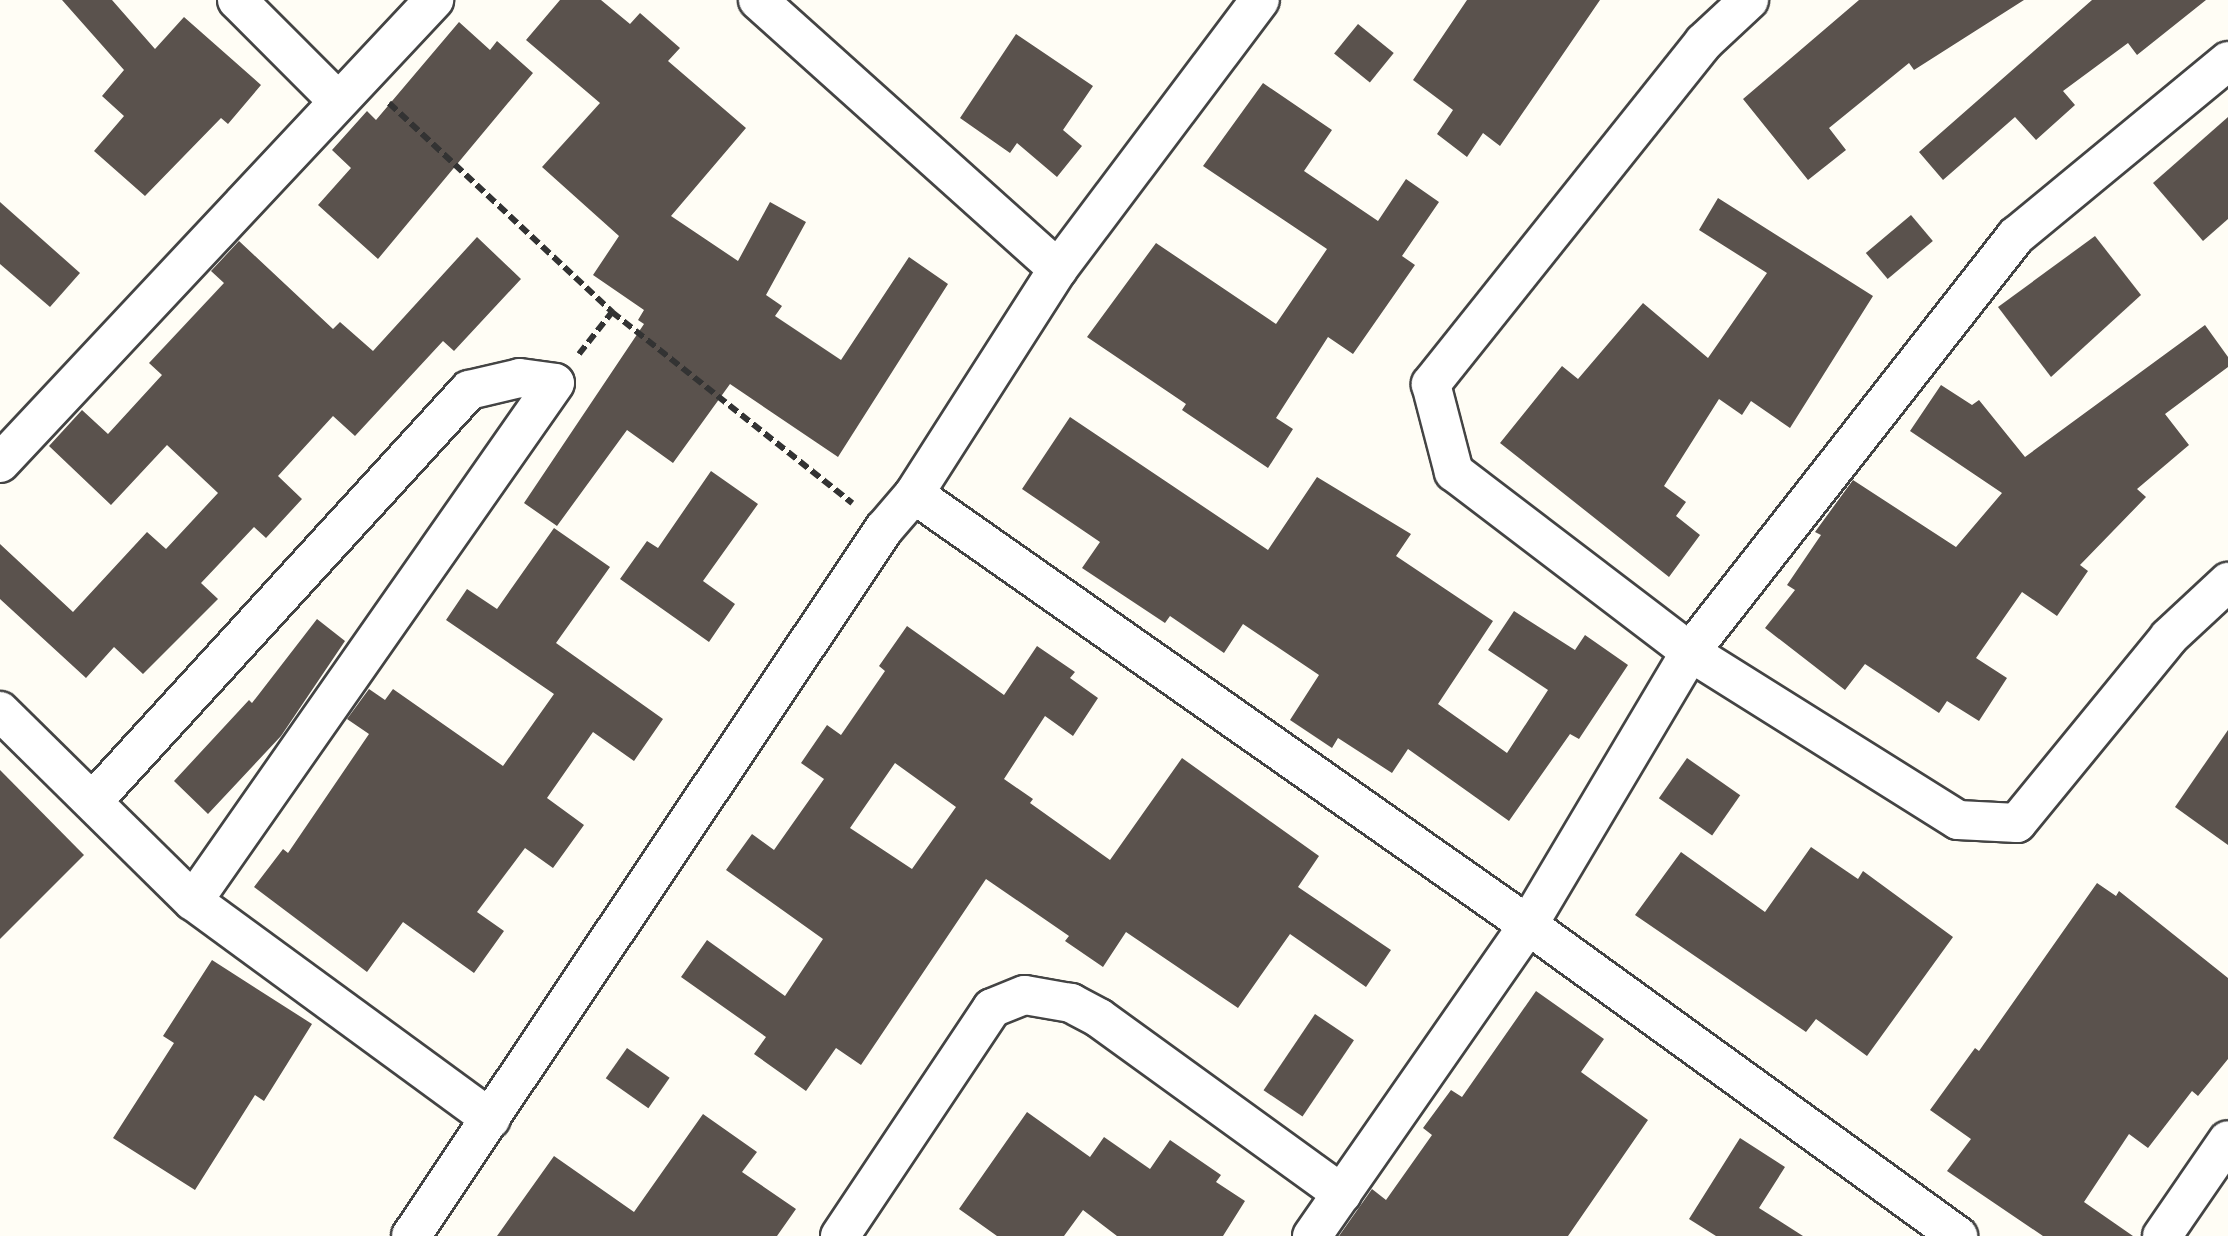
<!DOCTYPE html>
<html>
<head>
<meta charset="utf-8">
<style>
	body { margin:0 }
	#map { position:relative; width:2228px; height:1236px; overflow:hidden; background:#fffdf5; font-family:"Times New Roman",serif }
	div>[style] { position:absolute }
	.building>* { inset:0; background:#5a524d; transform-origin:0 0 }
	.path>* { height:6px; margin-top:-3px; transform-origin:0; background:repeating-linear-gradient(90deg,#333 0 10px,transparent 0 15px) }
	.roads { filter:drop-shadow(2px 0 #444) drop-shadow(-2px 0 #444) drop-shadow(0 2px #444) drop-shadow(0 -2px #444) }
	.minor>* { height:38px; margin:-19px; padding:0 19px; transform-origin:19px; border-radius:19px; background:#fff }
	span { translate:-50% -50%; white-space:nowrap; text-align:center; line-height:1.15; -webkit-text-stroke:10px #fff; paint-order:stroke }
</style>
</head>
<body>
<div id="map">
	<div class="building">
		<i style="clip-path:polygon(62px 0,112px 0,155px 49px,184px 17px,261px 85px,228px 124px,221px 118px,145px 196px,94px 151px,124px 116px,102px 96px,124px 70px)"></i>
		<i style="clip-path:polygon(560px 0,601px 0,630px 24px,640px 13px,680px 48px,668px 61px,746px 128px,671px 216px,738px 261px,770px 202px,806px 222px,766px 295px,782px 306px,775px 316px,841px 360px,909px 257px,948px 284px,838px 457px,730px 384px,673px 463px,627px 430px,557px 526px,524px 503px,644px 324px,638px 320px,644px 310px,593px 275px,619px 236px,542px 167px,600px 103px,526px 40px)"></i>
		<i style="clip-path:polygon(1467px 0,1600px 0,1500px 146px,1483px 133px,1467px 157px,1437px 134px,1453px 110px,1413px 80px)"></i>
		<i style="clip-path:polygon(1859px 0,2024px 0,1914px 70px,1909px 63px,1829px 128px,1846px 150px,1808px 180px,1743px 99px)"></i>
		<i style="clip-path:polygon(2092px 0,2206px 0,2137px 55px,2128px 43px,2063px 91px,2075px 105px,2036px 140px,2015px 117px,1943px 180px,1919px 152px)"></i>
		<i style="clip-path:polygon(459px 22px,490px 50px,497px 41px,533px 73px,378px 259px,318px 205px,351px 168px,332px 150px,367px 111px,376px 120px)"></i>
		<i style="left:1358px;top:24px;width:46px;height:38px;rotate:39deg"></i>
		<i style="clip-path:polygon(1016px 34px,1093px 86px,1063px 130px,1082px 146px,1057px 177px,1017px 143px,1010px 153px,960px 118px)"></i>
		<i style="clip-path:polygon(1263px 83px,1332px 130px,1304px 171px,1378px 221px,1406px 179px,1439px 202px,1402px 256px,1415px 265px,1353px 354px,1328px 337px,1276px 418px,1293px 429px,1268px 468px,1182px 410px,1186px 404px,1087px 337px,1156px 243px,1276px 324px,1327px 249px,1203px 166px)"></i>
		<i style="clip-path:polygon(2228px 117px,2228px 219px,2203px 241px,2153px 183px)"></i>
		<i style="clip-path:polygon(1718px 198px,1873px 296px,1790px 428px,1751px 401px,1742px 415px,1719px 399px,1664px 486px,1686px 502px,1676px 516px,1700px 535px,1669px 577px,1500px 443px,1562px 366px,1578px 379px,1643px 303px,1708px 358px,1767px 273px,1699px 230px)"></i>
		<i style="clip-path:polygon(0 202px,80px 273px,50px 307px,0 264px)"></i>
		<i style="left:1911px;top:215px;width:34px;height:59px;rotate:50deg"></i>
		<i style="clip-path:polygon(2095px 236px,2141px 295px,2051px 377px,1998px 307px)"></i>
		<i style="clip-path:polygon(477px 237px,521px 279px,454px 351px,443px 341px,355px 436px,333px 416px,278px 476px,302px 499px,266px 538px,254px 527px,201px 583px,218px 599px,143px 674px,114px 647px,86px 678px,0 599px,0 544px,73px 612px,147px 532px,166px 549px,218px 493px,167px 445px,111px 505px,49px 446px,82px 410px,108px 434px,162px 375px,149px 363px,224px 283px,211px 271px,239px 241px,333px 329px,340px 322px,373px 351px)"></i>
		<i style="clip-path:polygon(2205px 325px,2228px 357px,2228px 367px,2165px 414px,2189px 445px,2137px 489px,2146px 497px,2080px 565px,2088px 571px,2057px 616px,2022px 592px,1976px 658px,2007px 678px,1979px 721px,1947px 701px,1939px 713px,1865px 664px,1845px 690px,1765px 628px,1795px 590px,1787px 585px,1821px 535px,1815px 532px,1853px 480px,1956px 547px,2002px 493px,1910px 431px,1941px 385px,1972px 405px,1979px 400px,2025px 457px)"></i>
		<i style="clip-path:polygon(1070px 417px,1268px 550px,1317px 477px,1411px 534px,1396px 556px,1493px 621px,1438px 704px,1507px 753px,1548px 690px,1488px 650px,1514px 611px,1575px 650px,1585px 635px,1628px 665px,1579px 739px,1570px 734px,1509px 821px,1408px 749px,1392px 773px,1338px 738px,1332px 748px,1290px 720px,1319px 675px,1243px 624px,1224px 653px,1170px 616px,1165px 623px,1082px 568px,1100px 542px,1022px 489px)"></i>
		<i style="clip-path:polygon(711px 471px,758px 504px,703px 581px,735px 604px,709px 642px,620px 579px,647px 541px,658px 548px)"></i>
		<i style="clip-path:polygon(554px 528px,610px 567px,556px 643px,663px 719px,634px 761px,593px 732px,547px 798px,584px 825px,553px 868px,525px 848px,477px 912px,504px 931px,474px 973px,403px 922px,367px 972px,254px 887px,283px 849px,288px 853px,369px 734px,347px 719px,369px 689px,385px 700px,393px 689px,503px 766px,554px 694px,446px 620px,467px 589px,497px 609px)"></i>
		<i style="clip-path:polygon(317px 619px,345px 641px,281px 736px,208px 814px,174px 781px,249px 700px,252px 703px)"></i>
		<i style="clip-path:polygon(evenodd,907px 626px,1004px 695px,1037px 646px,1075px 672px,1070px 678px,1098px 698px,1073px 736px,1045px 716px,1004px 779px,1033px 799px,1030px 803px,1110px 860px,1182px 758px,1319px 856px,1298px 887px,1391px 950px,1366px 987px,1290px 934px,1238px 1008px,1126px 932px,1103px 967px,1065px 941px,1069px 936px,986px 879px,861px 1065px,836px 1048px,806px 1091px,754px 1054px,766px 1037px,681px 977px,707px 940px,785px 996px,823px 939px,726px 870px,752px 834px,774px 850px,824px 779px,801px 763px,827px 725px,841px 735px,885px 671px,879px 666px,907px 626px,895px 763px,956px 807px,912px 869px,850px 828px,895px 763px)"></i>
		<i style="clip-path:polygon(2228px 730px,2228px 845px,2175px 807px)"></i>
		<i style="left:1687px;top:758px;width:65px;height:49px;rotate:35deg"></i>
		<i style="clip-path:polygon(0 770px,84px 855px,0 939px)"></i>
		<i style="clip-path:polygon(1811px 847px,1858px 879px,1863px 871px,1953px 937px,1867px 1056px,1816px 1019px,1806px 1032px,1635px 915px,1681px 852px,1765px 912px)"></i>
		<i style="clip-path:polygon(2097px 883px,2116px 896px,2119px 891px,2228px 978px,2228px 1059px,2198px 1096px,2192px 1091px,2148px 1148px,2129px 1134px,2084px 1202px,2133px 1236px,2043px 1236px,1947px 1171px,1971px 1139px,1930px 1110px,1975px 1048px,1979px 1051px)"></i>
		<i style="clip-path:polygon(212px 960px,312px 1024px,264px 1101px,255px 1095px,195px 1190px,113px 1138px,174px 1043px,163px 1036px)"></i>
		<i style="clip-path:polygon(1536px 991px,1604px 1039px,1581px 1072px,1648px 1120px,1568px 1236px,1339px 1236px,1372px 1189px,1386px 1200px,1432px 1135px,1423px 1128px,1451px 1090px,1462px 1097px)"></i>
		<i style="left:1315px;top:1014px;width:47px;height:92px;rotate:34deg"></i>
		<i style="left:627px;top:1048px;width:52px;height:37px;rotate:35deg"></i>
		<i style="clip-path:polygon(1027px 1112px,1090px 1157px,1104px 1137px,1150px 1169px,1170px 1140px,1221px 1175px,1216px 1182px,1245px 1201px,1223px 1236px,1117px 1236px,1083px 1210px,1064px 1236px,997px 1236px,959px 1209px)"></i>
		<i style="clip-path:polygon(703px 1114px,757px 1152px,742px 1172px,796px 1209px,777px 1236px,497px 1236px,554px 1156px,634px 1212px)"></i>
		<i style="clip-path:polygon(1740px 1138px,1785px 1167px,1759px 1208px,1803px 1236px,1716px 1236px,1689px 1219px)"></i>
	</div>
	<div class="path">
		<i style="left:389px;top:103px;width:306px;rotate:43.1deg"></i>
		<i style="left:612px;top:312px;width:307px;rotate:38.5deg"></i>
		<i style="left:579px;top:354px;width:53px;rotate:-51.8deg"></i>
	</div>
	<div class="roads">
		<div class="minor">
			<i style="left:237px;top:0;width:141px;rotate:45deg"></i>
			<i style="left:758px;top:0;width:403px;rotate:41.9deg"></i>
			<i style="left:1749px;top:0;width:62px;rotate:137deg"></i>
			<i style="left:1704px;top:42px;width:438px;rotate:128.6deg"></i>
			<i style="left:1431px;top:384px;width:91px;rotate:75.4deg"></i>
			<i style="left:1454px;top:472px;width:297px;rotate:37.3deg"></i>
			<i style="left:1690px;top:652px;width:316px;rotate:32.1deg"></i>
			<i style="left:1958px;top:820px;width:59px;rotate:2.9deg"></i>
			<i style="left:2017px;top:823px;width:240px;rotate:-50.7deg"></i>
			<i style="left:2169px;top:637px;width:81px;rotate:-43deg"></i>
			<i style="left:0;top:463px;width:635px;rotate:-46.85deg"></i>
			<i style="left:914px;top:494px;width:750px;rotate:35.07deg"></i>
			<i style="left:1528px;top:925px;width:531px;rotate:35.88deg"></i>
			<i style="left:0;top:711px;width:271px;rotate:44.6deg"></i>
			<i style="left:193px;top:901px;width:369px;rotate:36.2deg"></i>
			<i style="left:93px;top:801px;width:557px;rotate:-47.55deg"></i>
			<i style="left:469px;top:390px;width:52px;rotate:-13.2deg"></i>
			<i style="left:520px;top:378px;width:35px;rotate:8deg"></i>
			<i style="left:555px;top:383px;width:632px;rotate:124.95deg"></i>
			<i style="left:411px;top:1236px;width:851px;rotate:-56.22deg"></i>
			<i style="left:884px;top:529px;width:46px;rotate:-49.4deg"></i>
			<i style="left:914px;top:494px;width:267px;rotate:-57.4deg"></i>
			<i style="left:1058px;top:269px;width:336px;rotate:-53.1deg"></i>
			<i style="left:840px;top:1236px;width:274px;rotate:-56.3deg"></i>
			<i style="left:992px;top:1008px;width:35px;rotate:-22deg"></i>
			<i style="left:1025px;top:995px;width:47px;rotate:9.9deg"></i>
			<i style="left:1071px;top:1003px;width:32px;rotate:28deg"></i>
			<i style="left:1099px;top:1018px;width:300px;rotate:35.9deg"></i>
			<i style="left:1312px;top:1236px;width:379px;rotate:-55.2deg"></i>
			<i style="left:1528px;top:925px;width:317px;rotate:-59.3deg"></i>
			<i style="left:1690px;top:652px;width:529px;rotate:-51.92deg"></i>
			<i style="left:2016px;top:236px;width:275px;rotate:-39.5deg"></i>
			<i style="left:2162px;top:1236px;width:116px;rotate:-55.5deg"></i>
		</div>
	</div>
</div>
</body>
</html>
